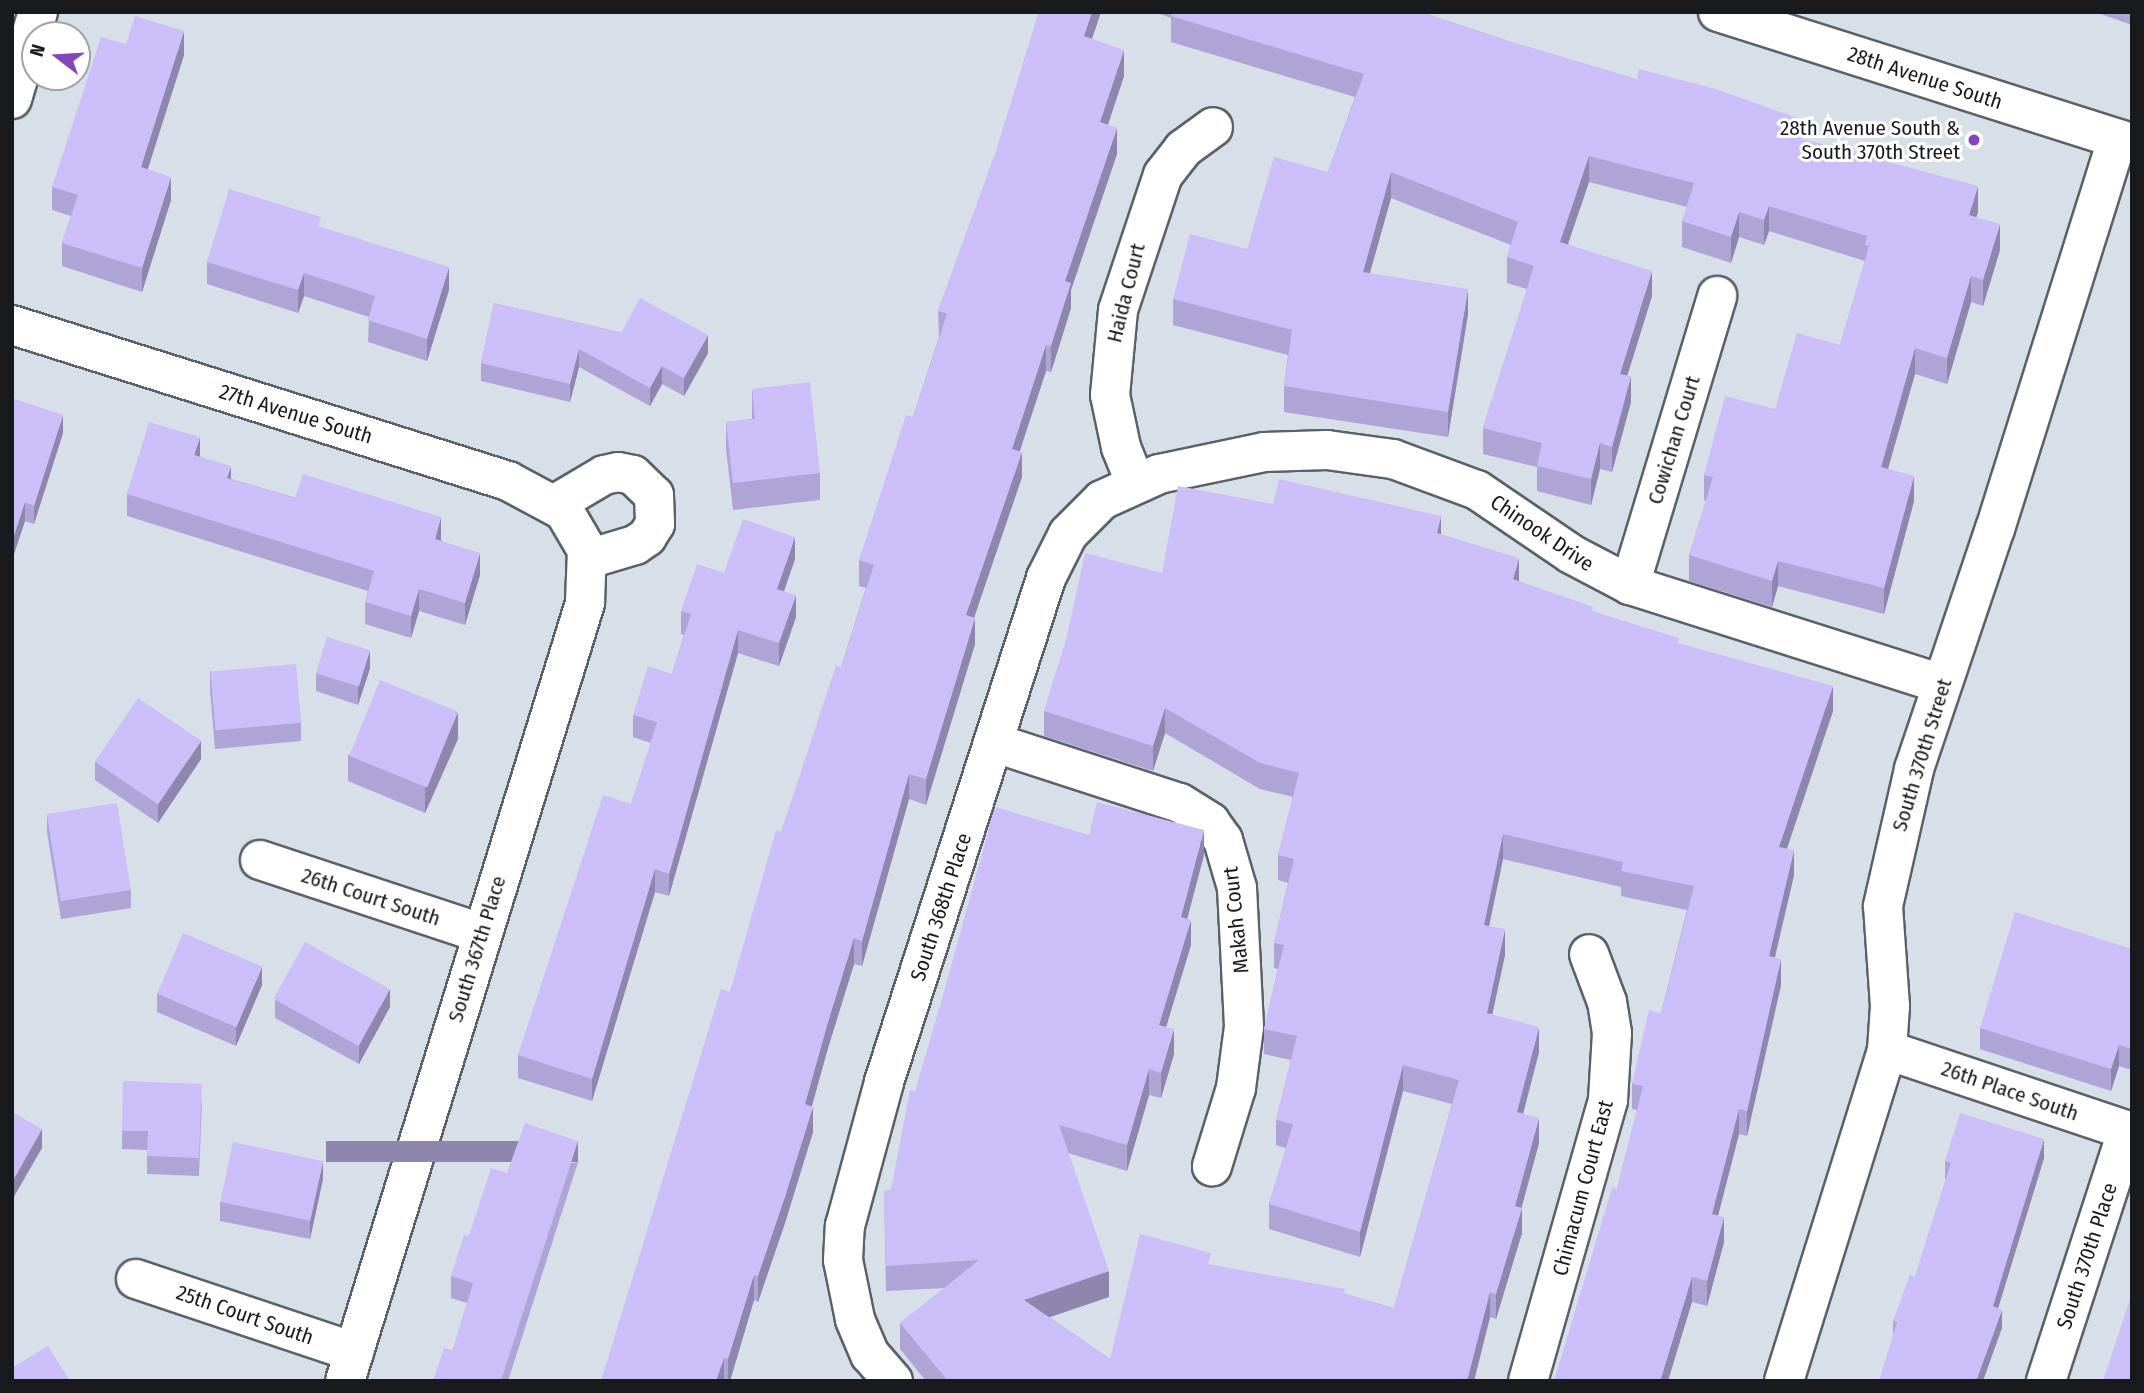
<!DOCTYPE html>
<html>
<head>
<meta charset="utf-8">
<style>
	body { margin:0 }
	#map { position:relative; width:2144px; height:1393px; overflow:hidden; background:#d7dfe8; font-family:"Fira Sans Condensed",sans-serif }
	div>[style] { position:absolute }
	.roads { filter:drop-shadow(2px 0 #5a6169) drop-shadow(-2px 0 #5a6169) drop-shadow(0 2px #5a6169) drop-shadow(0 -2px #5a6169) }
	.minor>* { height:38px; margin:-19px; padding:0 19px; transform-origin:19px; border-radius:19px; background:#fff }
	.tertiary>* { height:38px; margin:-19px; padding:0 19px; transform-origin:19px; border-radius:19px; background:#fff }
	.wall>* { inset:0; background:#afa4d6 }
	.shaded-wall>* { inset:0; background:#8f86ae; transform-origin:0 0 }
	.building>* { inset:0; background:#ccbff9; transform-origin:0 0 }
	.dots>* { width:19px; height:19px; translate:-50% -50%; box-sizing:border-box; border:4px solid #fff; border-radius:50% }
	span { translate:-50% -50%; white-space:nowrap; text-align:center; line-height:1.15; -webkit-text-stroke:6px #fff; paint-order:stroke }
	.street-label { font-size:21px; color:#181a1e }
	.poi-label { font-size:21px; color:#181a1e }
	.right { translate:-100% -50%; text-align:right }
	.frame { position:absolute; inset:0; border:14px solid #181a1e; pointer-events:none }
	.north { position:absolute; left:21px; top:21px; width:70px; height:70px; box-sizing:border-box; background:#fff; border:2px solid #a3a3a5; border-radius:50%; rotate:287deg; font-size:19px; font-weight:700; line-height:28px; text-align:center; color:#181a1e }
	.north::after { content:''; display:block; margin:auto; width:24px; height:32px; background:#8446bc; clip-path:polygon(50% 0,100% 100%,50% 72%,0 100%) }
</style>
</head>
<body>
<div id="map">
	<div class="roads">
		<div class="minor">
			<i style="left:12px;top:99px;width:91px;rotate:-73.4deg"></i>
			<i style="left:12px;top:325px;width:520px;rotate:17.46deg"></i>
			<i style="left:508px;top:481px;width:64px;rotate:28.2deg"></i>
			<i style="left:564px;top:511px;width:45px;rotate:59.5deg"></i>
			<i style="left:587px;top:550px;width:53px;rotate:92.2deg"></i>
			<i style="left:585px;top:603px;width:814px;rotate:107.14deg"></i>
			<i style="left:1135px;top:482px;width:38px;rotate:-112deg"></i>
			<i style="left:1121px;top:447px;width:53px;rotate:-101.9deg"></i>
			<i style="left:1110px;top:395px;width:85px;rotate:-84.6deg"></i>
			<i style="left:1118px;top:310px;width:142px;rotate:-71.6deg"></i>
			<i style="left:1163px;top:175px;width:33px;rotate:-52deg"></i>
			<i style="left:1183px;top:149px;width:37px;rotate:-36deg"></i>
			<i style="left:555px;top:504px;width:57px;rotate:-30.6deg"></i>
			<i style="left:604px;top:475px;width:14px;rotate:-12deg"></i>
			<i style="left:618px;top:472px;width:15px;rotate:11deg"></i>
			<i style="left:633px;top:475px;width:29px;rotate:44deg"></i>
			<i style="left:654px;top:495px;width:29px;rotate:88deg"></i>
			<i style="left:655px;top:524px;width:15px;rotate:122deg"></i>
			<i style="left:647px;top:537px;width:14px;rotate:146deg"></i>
			<i style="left:635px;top:545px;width:49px;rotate:163.4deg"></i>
			<i style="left:1630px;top:585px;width:302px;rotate:-73.2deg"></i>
			<i style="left:995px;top:743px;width:194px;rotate:18deg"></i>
			<i style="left:1180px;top:803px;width:36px;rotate:32deg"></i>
			<i style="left:1210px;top:822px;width:22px;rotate:54deg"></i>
			<i style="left:1223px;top:840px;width:50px;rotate:73.7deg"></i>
			<i style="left:1237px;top:888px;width:139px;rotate:87.1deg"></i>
			<i style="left:1244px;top:1027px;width:62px;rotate:97.5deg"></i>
			<i style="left:1236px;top:1088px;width:82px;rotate:107.1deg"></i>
			<i style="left:260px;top:860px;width:233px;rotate:18.3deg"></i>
			<i style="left:1887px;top:1050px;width:258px;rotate:18.5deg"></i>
			<i style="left:136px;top:1279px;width:230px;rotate:18.5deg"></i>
			<i style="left:893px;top:1381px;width:35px;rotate:-131deg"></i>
			<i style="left:870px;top:1355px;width:39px;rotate:-113deg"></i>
			<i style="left:855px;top:1319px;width:60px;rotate:-101.5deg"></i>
			<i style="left:843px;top:1260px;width:34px;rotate:-87deg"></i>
			<i style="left:845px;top:1226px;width:149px;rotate:-74.8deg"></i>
			<i style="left:884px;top:1082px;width:529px;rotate:-72.18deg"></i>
			<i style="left:1046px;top:578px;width:49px;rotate:-63.4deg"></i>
			<i style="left:1068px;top:534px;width:48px;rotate:-45deg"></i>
			<i style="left:1102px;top:500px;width:63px;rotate:-24.5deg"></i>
			<i style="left:1159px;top:474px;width:107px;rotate:-11.8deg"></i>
			<i style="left:1264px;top:452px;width:63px;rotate:-1.8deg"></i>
			<i style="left:1327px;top:450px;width:67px;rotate:7.8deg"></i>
			<i style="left:1393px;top:459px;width:90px;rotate:20.3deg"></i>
			<i style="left:1477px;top:490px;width:114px;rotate:34.2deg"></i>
			<i style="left:1571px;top:554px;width:67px;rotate:27.7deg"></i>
			<i style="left:1630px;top:585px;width:327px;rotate:17.6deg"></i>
			<i style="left:1528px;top:1381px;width:292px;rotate:-74.1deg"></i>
			<i style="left:1608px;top:1100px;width:67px;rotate:-86.6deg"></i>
			<i style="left:1612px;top:1033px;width:31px;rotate:-99deg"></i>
			<i style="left:1607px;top:1002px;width:51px;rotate:-110.6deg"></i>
			<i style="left:1784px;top:1381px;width:347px;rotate:-72.7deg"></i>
			<i style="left:1887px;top:1050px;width:44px;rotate:-86.1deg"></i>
			<i style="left:1890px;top:1006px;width:100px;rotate:-94deg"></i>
			<i style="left:1883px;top:906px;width:140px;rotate:-77.2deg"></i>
			<i style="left:1914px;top:769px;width:253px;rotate:-71.4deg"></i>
			<i style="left:1995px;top:529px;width:409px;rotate:-72.6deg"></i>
			<i style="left:2046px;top:1381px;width:263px;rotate:-72deg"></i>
		</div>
		<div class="tertiary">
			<i style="left:1718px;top:12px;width:434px;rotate:17.6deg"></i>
		</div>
	</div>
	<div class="wall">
		<i style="clip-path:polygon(1039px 12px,1101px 12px,1092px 39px,1124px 76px,1108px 125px,1117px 154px,1071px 290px,1071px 308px,1051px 372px,1046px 371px,1020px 451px,1022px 477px,974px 618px,975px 644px,926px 805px,909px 799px,862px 966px,854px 964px,828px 1048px,812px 1106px,813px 1132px,785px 1223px,758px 1302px,754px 1300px,730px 1381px,601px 1381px,730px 992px,781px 832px,841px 667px,866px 588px,859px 586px,859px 560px,913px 417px,939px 337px,938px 311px,996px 152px)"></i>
		<i style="clip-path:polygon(1154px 12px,1421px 12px,1797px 137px,1978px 212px,1976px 217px,2000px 250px,1983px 306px,1971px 302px,1947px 384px,1915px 374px,1888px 469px,1914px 501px,1884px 614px,1778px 586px,1772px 607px,1689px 581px,1689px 555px,1706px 501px,1704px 500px,1704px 475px,1775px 409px,1840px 345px,1865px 261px,1769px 231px,1764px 245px,1739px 237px,1731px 263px,1682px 247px,1682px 221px,1687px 207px,1589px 182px,1568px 244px,1652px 296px,1627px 376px,1631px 402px,1612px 472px,1600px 469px,1591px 505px,1537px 491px,1537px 467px,1483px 454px,1483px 428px,1527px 289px,1507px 283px,1507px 257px,1511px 245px,1391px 198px,1370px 273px,1468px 314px,1448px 437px,1284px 412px,1284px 386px,1288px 355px,1173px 325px,1173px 299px,1247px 249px,1328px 172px,1355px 97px,1171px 42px,1171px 18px)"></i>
		<i style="clip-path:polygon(2095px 12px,2132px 12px,2132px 25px)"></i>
		<i style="clip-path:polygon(126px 44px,184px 55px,148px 169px,171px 200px,142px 292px,62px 266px,62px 243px,71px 216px,52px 210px,52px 187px)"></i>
		<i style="clip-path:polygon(321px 227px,449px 290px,427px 361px,368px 342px,369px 317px,304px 296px,298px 313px,207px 284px,207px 262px)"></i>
		<i style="clip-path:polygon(494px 303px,708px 353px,684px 396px,662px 384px,650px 406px,579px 367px,570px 402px,481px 381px,481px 363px)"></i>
		<i style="clip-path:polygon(752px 389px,820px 473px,820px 500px,733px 510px,726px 449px,726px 422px,752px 419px)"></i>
		<i style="clip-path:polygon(12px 406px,63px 433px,34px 524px,25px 521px,12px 560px)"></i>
		<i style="clip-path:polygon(2132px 427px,2132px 459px,2130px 459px,2130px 432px)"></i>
		<i style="clip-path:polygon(200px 456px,231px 479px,441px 540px,480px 575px,465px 625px,419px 611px,411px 638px,365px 624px,365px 602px,368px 591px,127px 516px,127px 494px)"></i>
		<i style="clip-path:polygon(1441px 534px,1519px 581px,1593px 612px,1679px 644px,1833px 711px,1787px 849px,1794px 875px,1775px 958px,1781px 985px,1747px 1136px,1739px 1134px,1718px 1216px,1724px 1242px,1707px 1306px,1692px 1302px,1617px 1189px,1637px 1110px,1632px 1109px,1632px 1084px,1661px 1013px,1687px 910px,1621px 896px,1621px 887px,1503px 859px,1489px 926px,1505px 955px,1492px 1015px,1539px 1052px,1523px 1114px,1539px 1143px,1521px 1208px,1522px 1233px,1496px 1319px,1490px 1317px,1474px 1381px,926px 1381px,900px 1349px,900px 1323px,945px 1288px,886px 1291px,884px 1191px,891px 1190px,915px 1091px,1089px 835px,1204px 855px,1187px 919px,1191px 945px,1166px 1027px,1174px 1054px,1161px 1098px,1149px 1095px,1127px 1171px,1068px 1153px,1109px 1297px,1049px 1317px,1110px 1359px,1211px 1265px,1345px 1294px,1394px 1308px,1452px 1104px,1403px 1091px,1360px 1257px,1269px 1229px,1269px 1204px,1286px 1148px,1276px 1145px,1276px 1120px,1291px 1060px,1264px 1054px,1264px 1029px,1278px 969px,1274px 968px,1274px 943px,1288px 883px,1278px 880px,1278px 855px,1293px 797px,1260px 789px,1165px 733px,1153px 771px,1044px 736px,1044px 711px,1162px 573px)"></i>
		<i style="clip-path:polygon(795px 559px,784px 591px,796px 617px,779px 666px,738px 653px,669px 896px,655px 892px,592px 1101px,518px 1078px,518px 1055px,631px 804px,651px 743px,633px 737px,633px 715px,672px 674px,684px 635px,681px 634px,681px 611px)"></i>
		<i style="clip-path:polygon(370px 668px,358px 705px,316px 691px,316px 673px)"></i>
		<i style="clip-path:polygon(210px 671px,301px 723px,301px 741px,215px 749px,210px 690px)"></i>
		<i style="clip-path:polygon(458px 739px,425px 813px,348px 781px,348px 755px)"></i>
		<i style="clip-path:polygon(201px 759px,158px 823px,95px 780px,95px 762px)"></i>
		<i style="clip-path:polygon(47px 814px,131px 890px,131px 908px,61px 919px,47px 832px)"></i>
		<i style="clip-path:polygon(2132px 949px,2132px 1070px,2119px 1066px,2111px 1091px,1980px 1049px,1980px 1028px)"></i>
		<i style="clip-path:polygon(262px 985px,236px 1046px,157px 1012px,157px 994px)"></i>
		<i style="clip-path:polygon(275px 1000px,390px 1007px,359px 1064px,275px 1018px)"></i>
		<i style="clip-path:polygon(202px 1102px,199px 1176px,147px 1174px,147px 1150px,122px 1149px,122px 1131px)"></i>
		<i style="clip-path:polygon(2044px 1158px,1998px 1308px,2002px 1328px,1893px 1334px,1893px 1321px,1915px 1277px,1946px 1179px,1945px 1179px,1945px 1161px)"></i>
		<i style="clip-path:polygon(578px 1162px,508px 1381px,433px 1381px,453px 1350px,467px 1303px,451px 1298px,451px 1276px,469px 1236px,507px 1173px)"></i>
		<i style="clip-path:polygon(323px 1179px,310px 1239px,220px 1221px,220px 1202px)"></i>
	</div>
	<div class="shaded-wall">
		<i style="clip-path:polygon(1092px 12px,1101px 12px,1084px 62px,1084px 36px)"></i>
		<i style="clip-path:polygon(184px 31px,184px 55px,141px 190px,141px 167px)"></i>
		<i style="clip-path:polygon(1124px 50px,1124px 76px,1100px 148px,1100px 122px)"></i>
		<i style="clip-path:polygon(1797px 118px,1797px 144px,1791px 136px)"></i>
		<i style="clip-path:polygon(1117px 128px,1117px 154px,1071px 290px,1071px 308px,1051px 372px,1051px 346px,1065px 281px)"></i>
		<i style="clip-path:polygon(1589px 156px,1589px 182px,1560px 267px,1560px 242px)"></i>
		<i style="clip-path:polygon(1391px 172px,1391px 198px,1363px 297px,1363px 272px)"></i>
		<i style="clip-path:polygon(171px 177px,171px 200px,142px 292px,142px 268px)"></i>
		<i style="clip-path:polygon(1978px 186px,1978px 212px,1969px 241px,1969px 215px)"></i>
		<i style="clip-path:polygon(1769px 206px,1769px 231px,1764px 245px,1764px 220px)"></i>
		<i style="clip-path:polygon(1739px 212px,1739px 237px,1731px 263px,1731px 237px)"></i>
		<i style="clip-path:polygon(2000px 224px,2000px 250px,1983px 306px,1983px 280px)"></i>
		<i style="clip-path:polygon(449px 267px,449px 290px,427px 361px,427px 339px)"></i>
		<i style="clip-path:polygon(1652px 271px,1652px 296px,1620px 399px,1620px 374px)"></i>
		<i style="clip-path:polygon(304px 273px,304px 296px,298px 313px,298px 290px)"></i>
		<i style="clip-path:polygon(1971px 276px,1971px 302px,1947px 384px,1947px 358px)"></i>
		<i style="clip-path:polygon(1468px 289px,1468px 314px,1448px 437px,1448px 412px)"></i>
		<i style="clip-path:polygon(708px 335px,708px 353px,684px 396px,684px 378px)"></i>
		<i style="clip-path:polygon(1046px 345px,1046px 371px,1012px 474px,1012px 449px)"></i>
		<i style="clip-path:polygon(1915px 348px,1915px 374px,1881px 493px,1881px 467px)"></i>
		<i style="clip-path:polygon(579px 349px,579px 367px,570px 402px,570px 384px)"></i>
		<i style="clip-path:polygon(662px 366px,662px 384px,650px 406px,650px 388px)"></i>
		<i style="clip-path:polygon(1631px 376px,1631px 402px,1612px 472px,1612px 447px)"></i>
		<i style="clip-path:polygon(63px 415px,63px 433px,34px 524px,34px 506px)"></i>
		<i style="clip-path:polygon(200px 437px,200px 459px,194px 455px)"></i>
		<i style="clip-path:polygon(1600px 443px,1600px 469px,1591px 505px,1591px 479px)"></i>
		<i style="clip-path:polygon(1022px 452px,1022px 477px,966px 641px,966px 615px)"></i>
		<i style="clip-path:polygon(231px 466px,231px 488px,227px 478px)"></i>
		<i style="clip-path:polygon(1914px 476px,1914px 501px,1884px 614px,1884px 588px)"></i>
		<i style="clip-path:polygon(25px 502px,25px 521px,12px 560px,12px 542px)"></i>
		<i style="clip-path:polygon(1441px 516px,1441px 542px,1437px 533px)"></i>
		<i style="clip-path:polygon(441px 517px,441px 539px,435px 560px,435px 539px)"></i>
		<i style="clip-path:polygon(795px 537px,795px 559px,777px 611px,777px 589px)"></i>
		<i style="clip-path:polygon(480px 553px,480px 575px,465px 625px,465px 603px)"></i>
		<i style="clip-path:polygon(1519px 558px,1519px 583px,1513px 579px)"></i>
		<i style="clip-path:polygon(1778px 561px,1778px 586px,1772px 607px,1772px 581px)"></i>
		<i style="clip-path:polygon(419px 589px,419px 611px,411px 638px,411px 616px)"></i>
		<i style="clip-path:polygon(796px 595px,796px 617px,779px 666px,779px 643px)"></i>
		<i style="clip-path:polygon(975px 618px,975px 644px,926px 805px,926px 779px)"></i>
		<i style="clip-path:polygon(738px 630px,738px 653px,669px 896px,669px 874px)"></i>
		<i style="clip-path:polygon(370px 650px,370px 668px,358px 705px,358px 686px)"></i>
		<i style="clip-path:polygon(1833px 686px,1833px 711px,1779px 872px,1779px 847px)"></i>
		<i style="clip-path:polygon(1165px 708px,1165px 733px,1153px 771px,1153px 746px)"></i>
		<i style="clip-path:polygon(458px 712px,458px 739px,425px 813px,425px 787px)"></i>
		<i style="clip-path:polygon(201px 741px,201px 759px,158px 823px,158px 805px)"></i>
		<i style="clip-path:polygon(909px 774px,909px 799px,862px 966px,862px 941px)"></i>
		<i style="clip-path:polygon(1204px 830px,1204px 855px,1181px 942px,1181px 917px)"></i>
		<i style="clip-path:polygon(1503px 834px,1503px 859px,1484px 950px,1484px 925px)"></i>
		<i style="clip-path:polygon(1794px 850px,1794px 875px,1769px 981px,1769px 956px)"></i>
		<i style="clip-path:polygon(655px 869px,655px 892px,592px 1101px,592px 1079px)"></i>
		<i style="clip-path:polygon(1191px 920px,1191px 945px,1159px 1050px,1159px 1025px)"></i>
		<i style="clip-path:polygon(1505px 929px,1505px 955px,1487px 1039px,1487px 1013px)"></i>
		<i style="clip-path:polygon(854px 938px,854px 964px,828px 1048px,805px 1130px,805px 1104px,828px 1022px)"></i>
		<i style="clip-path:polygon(1781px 959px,1781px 985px,1747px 1136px,1747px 1111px)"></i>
		<i style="clip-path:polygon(262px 967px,262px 985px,236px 1046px,236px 1028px)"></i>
		<i style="clip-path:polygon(390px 989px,390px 1007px,359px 1064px,359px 1046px)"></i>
		<i style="clip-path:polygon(1539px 1027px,1539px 1052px,1517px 1137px,1517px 1112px)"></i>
		<i style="clip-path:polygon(1174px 1029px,1174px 1054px,1161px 1098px,1161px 1073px)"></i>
		<i style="clip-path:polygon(2119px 1045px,2119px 1066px,2111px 1091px,2111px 1069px)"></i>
		<i style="clip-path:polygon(1403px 1065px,1403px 1091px,1360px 1257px,1360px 1232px)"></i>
		<i style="clip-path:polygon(1149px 1069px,1149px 1095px,1127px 1171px,1127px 1145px)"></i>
		<i style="clip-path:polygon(813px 1107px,813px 1132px,785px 1223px,758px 1302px,758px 1276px)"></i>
		<i style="clip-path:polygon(1739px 1109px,1739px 1134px,1712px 1239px,1712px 1214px)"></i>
		<i style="clip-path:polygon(1539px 1118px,1539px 1143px,1518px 1221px,1522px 1208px,1522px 1233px,1496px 1319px,1496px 1294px,1515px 1206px)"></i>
		<i style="clip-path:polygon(42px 1129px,42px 1148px,12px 1200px,12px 1182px)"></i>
		<i style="clip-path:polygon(2044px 1139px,2044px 1158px,1993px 1325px,1993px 1306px)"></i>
		<i style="left:578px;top:1141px;width:21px;height:252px;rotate:90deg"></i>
		<i style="clip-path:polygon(323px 1161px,323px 1179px,310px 1239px,310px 1221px)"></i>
		<i style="clip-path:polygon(1724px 1217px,1724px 1242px,1707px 1306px,1707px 1281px)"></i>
		<i style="clip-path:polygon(1109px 1271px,1109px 1297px,1024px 1326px,1024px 1300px)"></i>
		<i style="clip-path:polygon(754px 1275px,754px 1300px,730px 1381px,728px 1381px,728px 1359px)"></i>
		<i style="clip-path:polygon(1692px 1277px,1692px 1302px,1668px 1381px,1660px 1381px)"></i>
		<i style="clip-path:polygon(1490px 1292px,1490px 1317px,1474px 1381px,1467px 1381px)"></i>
		<i style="clip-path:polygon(2002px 1310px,2002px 1328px,1983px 1381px,1976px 1381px)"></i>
		<i style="clip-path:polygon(724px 1358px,724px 1381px,716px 1381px)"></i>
	</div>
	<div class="building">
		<i style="clip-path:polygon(1039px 12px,1092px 12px,1084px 36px,1124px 50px,1100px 122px,1117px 128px,1065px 281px,1071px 283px,1051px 346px,1046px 345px,1012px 449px,1022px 452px,966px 615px,975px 618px,926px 779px,909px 774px,862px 941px,854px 938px,828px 1022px,805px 1104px,813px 1107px,785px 1197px,758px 1276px,754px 1275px,728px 1359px,724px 1358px,716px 1381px,601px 1381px,721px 989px,730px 992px,776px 830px,781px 832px,836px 665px,841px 667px,874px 565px,859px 560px,906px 415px,913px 417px,947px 314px,938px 311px,996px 152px)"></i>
		<i style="clip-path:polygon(1172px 12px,1421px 12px,1486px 34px,1637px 79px,1639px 69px,1716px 89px,1797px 118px,1791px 136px,1978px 186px,1969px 215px,2000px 224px,1983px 280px,1971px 276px,1947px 358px,1915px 348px,1881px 467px,1914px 476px,1884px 588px,1778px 561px,1772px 581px,1689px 555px,1713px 477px,1704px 475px,1725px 396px,1775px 409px,1797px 333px,1840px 345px,1869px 246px,1865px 245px,1867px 236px,1769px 206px,1764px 220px,1739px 212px,1731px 237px,1682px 221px,1694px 183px,1589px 156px,1560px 242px,1652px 271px,1620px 374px,1631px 376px,1612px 447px,1600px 443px,1591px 479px,1537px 466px,1542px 443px,1483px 428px,1534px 266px,1507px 257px,1518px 222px,1391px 172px,1363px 272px,1468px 289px,1448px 412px,1284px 386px,1292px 330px,1173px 299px,1190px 234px,1247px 249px,1274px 157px,1328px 172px,1364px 74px,1171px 16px)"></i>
		<i style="clip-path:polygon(135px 16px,184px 31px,141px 167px,171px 177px,142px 268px,62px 243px,78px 195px,52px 187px,101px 37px,126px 44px)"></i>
		<i style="clip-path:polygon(229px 189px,321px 217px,318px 226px,449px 267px,427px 339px,368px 320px,375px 296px,304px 273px,298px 290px,207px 262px)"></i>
		<i style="clip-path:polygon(640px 298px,708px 335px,684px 378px,662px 366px,650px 388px,579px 349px,570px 384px,481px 363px,494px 303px,621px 333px)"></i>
		<i style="clip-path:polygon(810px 382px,820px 473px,733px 483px,726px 422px,755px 419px,752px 389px)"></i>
		<i style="clip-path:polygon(15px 399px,63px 415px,34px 506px,25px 502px,12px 542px,12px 406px)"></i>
		<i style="clip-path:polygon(149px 422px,200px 437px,194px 455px,231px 466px,227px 478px,295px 498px,303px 474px,441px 517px,435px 539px,480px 553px,465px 603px,419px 589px,411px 616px,365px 602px,374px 571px,127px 494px)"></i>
		<i style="clip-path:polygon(1279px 479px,1441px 516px,1437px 533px,1519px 558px,1513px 579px,1593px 607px,1592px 611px,1679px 638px,1678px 643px,1833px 686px,1779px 847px,1794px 850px,1769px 956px,1781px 959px,1747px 1111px,1739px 1109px,1712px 1214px,1724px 1217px,1707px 1281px,1692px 1277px,1660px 1381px,1554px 1381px,1612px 1188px,1617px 1189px,1643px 1086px,1632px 1084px,1649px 1010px,1661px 1013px,1694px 886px,1621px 871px,1623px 862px,1503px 834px,1484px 925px,1505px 929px,1487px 1013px,1539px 1027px,1517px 1112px,1539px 1118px,1515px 1206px,1522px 1208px,1496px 1294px,1490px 1292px,1467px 1381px,948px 1381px,900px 1323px,979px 1260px,886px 1266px,884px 1191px,891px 1190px,910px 1090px,915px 1091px,940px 1006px,995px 807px,1089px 835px,1097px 802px,1204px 830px,1181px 917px,1191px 920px,1159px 1025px,1174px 1029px,1161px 1073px,1149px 1069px,1127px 1145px,1059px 1125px,1109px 1271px,1024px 1300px,1110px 1359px,1140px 1234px,1211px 1253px,1208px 1264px,1345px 1289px,1344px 1294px,1394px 1308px,1459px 1080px,1403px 1065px,1360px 1232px,1269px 1204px,1293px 1124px,1276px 1120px,1297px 1036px,1264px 1029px,1284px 945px,1274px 943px,1294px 859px,1278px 855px,1299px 773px,1260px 763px,1165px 708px,1153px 746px,1044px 711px,1067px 636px,1085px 553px,1162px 573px,1178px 486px,1273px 504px)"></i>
		<i style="clip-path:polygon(743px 519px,795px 537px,777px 589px,796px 595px,779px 643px,738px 630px,669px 874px,655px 869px,592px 1079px,518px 1055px,603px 795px,631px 804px,657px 722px,633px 715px,648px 666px,672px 674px,691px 614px,681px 611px,697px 564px,724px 573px)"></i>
		<i style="left:327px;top:637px;width:45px;height:38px;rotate:17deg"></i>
		<i style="left:296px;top:664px;width:59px;height:86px;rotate:85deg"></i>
		<i style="left:380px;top:680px;width:84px;height:82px;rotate:22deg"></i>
		<i style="left:138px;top:698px;width:76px;height:77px;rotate:34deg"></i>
		<i style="left:117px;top:803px;width:88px;height:71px;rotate:81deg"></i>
		<i style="clip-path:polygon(2015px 912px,2132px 949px,2132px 1049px,2119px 1045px,2111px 1069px,1980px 1028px)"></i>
		<i style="left:183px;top:933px;width:86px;height:66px;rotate:23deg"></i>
		<i style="left:305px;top:942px;width:97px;height:65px;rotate:29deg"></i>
		<i style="clip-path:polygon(123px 1081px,202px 1084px,199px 1158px,147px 1156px,148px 1131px,122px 1131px)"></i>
		<i style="clip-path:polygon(12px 1112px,42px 1129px,12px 1182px)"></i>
		<i style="clip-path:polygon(1960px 1113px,2044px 1139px,1993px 1306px,2002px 1310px,1976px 1381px,1879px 1381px,1897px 1322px,1893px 1321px,1910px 1275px,1915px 1277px,1951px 1163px,1945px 1161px)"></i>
		<i style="clip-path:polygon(525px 1123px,578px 1141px,501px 1381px,433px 1381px,444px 1348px,453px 1350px,473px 1283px,451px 1276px,464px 1235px,469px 1236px,491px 1168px,507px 1173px)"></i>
		<i style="left:233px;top:1142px;width:92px;height:61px;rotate:12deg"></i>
		<i style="clip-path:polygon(2132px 1293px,2132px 1381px,2103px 1381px)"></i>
		<i style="clip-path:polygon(48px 1346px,70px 1381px,12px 1381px,12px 1368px)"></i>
	</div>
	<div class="dots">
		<i style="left:1974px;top:140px;background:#8446bc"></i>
	</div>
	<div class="street-label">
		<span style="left:1925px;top:78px;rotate:18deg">28th Avenue South</span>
		<span style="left:1126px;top:293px;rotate:-76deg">Haida Court</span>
		<span style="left:296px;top:414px;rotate:17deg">27th Avenue South</span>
		<span style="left:1674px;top:440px;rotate:-73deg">Cowichan Court</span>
		<span style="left:1542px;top:533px;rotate:34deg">Chinook Drive</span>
		<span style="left:1922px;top:755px;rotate:-73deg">South 370th Street</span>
		<span style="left:371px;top:897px;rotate:18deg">26th Court South</span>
		<span style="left:941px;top:907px;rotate:-72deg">South 368th Place</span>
		<span style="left:1236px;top:920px;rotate:-96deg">Makah Court</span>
		<span style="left:477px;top:949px;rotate:-73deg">South 367th Place</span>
		<span style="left:2010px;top:1091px;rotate:19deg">26th Place South</span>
		<span style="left:1583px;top:1188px;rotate:-75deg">Chimacum Court East</span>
		<span style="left:2087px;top:1256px;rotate:-72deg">South 370th Place</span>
		<span style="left:245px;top:1315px;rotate:19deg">25th Court South</span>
	</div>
	<div class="poi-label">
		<span class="right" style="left:1960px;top:140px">28th Avenue South &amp;<br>South 370th Street</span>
	</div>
	<div class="frame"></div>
	<div class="north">N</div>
</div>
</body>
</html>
